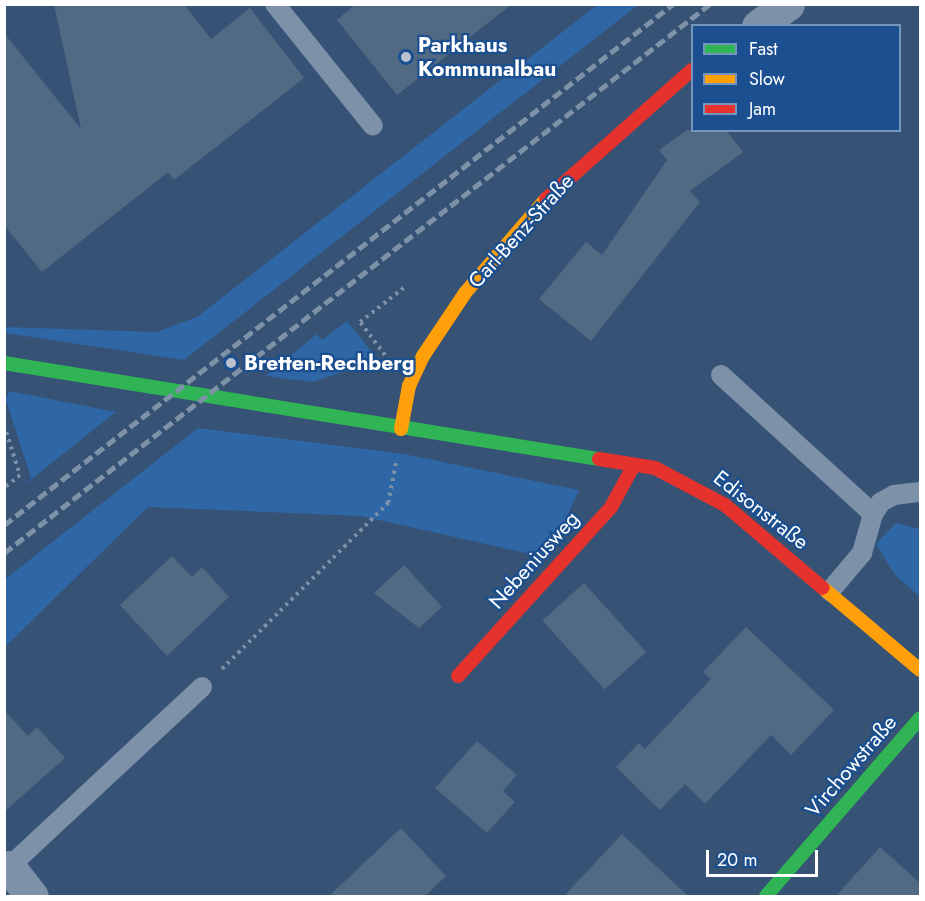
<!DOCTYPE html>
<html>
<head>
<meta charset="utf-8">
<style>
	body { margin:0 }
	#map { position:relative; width:925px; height:901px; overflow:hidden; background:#365274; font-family:Jost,sans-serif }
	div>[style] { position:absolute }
	.green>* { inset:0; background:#2f66a5 }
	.building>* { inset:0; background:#526984; transform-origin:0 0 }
	.path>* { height:4px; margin-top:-2px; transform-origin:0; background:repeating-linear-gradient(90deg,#7d92a8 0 3px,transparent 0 7.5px) }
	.lane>* { height:20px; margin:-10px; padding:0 10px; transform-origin:10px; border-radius:10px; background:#7d92a8 }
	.street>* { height:33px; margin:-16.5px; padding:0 16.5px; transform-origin:16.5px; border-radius:16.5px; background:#7d92a8 }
	.fast>* { height:14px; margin:-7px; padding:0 7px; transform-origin:7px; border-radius:7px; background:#30b455 }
	.slow>* { height:14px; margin:-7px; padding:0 7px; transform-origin:7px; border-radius:7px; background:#ff9f0a }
	.jam>* { height:14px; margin:-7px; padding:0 7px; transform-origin:7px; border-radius:7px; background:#e5322d }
	.rail>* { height:4.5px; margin-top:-2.25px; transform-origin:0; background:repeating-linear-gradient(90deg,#7e92a7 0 10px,transparent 0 14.5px) }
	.dots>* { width:16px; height:16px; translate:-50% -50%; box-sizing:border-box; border:3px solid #1b4f8f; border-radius:50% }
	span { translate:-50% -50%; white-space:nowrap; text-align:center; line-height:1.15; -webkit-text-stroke:4.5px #1b4f8f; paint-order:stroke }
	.poi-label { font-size:21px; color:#fff; font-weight:700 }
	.left { translate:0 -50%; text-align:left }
	.street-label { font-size:21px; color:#fff }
	.frame { position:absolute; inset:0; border:6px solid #fff; pointer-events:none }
	.legend { position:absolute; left:691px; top:24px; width:210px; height:108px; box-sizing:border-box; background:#1b4f8f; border:2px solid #7695bc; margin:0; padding:8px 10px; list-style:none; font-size:18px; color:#fff }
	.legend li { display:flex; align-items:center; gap:12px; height:30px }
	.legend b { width:30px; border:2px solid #7695bc }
	.scale { position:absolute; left:706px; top:850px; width:112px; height:27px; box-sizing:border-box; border:3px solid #fff; border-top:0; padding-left:8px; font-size:18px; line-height:21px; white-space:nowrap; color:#fff; -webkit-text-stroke:4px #1b4f8f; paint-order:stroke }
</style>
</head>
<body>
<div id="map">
	<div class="green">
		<i style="clip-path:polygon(597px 5px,638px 5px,184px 360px,5px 333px,5px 327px,156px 332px,197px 317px)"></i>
		<i style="clip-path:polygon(347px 321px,372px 352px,371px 363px,312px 382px,265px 376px,317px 334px,322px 340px)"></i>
		<i style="clip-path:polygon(9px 391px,116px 412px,5px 500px,31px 478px,6px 400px)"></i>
		<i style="clip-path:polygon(198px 428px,404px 454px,579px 490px,548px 558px,361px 516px,148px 507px,5px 647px,5px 579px)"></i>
		<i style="clip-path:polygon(896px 523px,920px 529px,920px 597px,895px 575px,876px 544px)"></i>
	</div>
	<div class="building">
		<i style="clip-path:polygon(54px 4px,184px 4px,211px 39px,250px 8px,304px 78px,174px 180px,168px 172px,42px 272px,4px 225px,4px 33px,81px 129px)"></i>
		<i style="clip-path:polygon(356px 4px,512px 4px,397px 95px,337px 20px)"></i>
		<i style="clip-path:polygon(687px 130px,726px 130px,743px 152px,690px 191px,700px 202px,591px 341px,539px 299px,586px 242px,602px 255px,667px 160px,659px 150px)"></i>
		<i style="clip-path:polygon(172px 556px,192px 577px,202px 567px,229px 597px,167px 656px,120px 605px)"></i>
		<i style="clip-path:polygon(404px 565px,442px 607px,419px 628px,374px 593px)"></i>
		<i style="left:584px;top:583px;width:93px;height:56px;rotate:48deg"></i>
		<i style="clip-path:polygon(746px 627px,834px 710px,791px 755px,771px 735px,705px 804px,685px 784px,660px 810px,616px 767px,639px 743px,645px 749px,711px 679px,703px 672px)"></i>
		<i style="clip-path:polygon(4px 710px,28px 736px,37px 727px,65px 758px,4px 812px)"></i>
		<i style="clip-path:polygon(477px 741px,517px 775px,503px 791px,515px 802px,487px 833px,435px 788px)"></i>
		<i style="clip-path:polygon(401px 828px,446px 876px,424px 897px,328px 897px)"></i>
		<i style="clip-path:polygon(622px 834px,689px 897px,563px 897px)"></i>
		<i style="clip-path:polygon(880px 847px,921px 884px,921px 897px,835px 897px)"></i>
	</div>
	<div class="path">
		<i style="left:385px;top:355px;width:41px;rotate:-127.1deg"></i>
		<i style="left:360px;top:322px;width:58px;rotate:-38deg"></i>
		<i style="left:4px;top:425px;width:52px;rotate:72.3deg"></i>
		<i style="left:20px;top:475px;width:21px;rotate:141deg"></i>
		<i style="left:222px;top:669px;width:235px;rotate:-45deg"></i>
		<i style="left:388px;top:503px;width:41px;rotate:-78.7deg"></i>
	</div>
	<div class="lane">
		<i style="left:275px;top:4px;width:156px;rotate:51.2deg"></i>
		<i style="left:721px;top:375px;width:206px;rotate:42.4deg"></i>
		<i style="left:830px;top:591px;width:50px;rotate:-49.9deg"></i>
		<i style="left:862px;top:553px;width:41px;rotate:-74.2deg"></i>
		<i style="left:873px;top:514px;width:14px;rotate:-56deg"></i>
		<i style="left:881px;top:502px;width:15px;rotate:-28deg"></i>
		<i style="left:894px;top:495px;width:26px;rotate:-7deg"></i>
		<i style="left:9px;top:867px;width:264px;rotate:-43deg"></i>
	</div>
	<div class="street">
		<i style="left:758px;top:26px;width:37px;rotate:-36deg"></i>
		<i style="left:9px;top:867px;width:37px;rotate:52deg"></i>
	</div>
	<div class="fast">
		<i style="left:4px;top:363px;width:603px;rotate:9.17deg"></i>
		<i style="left:766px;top:896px;width:235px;rotate:-49.1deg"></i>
	</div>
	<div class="slow">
		<i style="left:401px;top:429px;width:44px;rotate:-79.5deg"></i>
		<i style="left:409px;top:386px;width:33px;rotate:-65deg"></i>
		<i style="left:423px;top:356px;width:76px;rotate:-56.3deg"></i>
		<i style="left:465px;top:293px;width:124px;rotate:-49.2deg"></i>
		<i style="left:823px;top:588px;width:127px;rotate:40.2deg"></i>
	</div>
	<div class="jam">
		<i style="left:546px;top:199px;width:195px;rotate:-41.5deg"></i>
		<i style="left:599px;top:459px;width:57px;rotate:9.1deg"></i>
		<i style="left:655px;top:468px;width:79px;rotate:27.9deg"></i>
		<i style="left:725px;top:505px;width:128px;rotate:40.3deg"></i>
		<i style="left:458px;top:676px;width:228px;rotate:-47.8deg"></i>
		<i style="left:611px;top:507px;width:48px;rotate:-61.3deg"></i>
	</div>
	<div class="rail">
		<i style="left:4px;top:525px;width:848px;rotate:-37.91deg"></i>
		<i style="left:4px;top:553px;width:894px;rotate:-37.87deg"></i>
	</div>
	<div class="dots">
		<i style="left:406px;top:57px;background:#b9c2ce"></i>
		<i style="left:231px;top:363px;background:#b9c2ce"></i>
	</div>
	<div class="poi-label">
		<span class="left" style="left:418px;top:57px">Parkhaus<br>Kommunalbau</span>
		<span class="left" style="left:244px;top:363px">Bretten-Rechberg</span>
	</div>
	<div class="street-label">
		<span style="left:521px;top:231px;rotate:-48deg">Carl-Benz-Straße</span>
		<span style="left:761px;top:510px;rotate:38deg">Edisonstraße</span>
		<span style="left:534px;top:560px;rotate:-48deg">Nebeniusweg</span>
		<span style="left:851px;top:766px;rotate:-49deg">Virchowstraße</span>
	</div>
	<div class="frame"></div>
	<ul class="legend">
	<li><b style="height:8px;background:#30b455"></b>Fast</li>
	<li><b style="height:8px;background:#ff9f0a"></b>Slow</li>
	<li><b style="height:8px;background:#e5322d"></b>Jam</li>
	</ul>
	<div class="scale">20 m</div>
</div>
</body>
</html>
